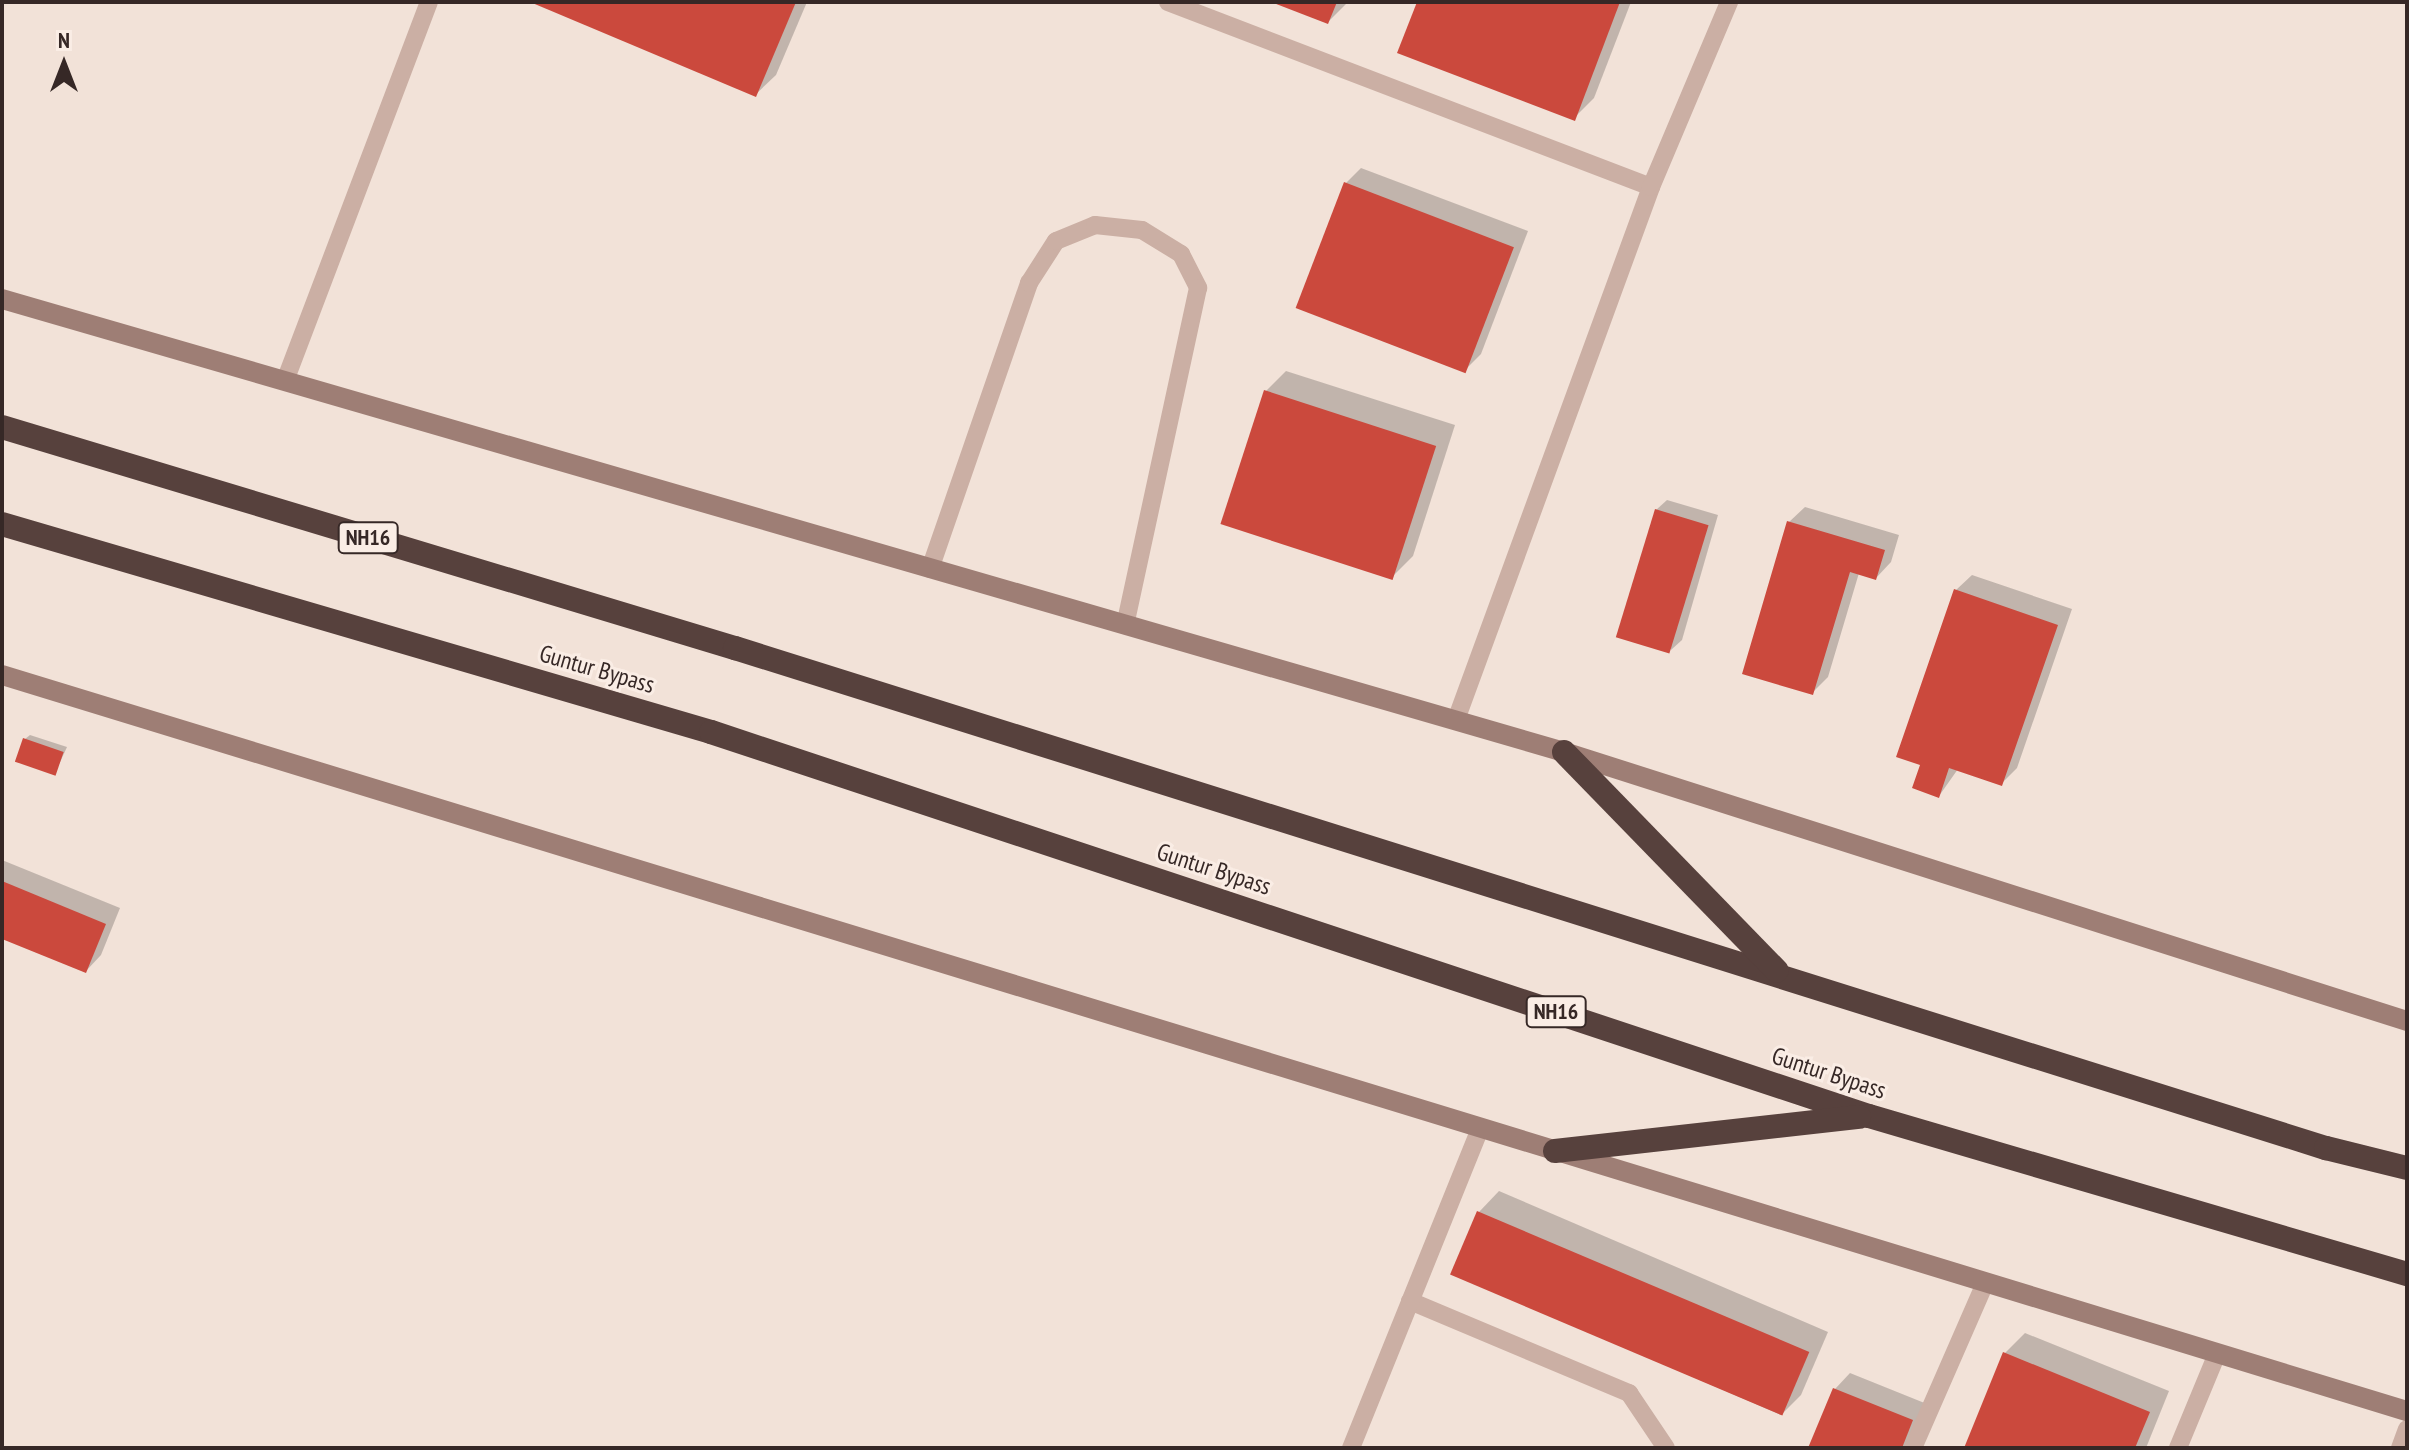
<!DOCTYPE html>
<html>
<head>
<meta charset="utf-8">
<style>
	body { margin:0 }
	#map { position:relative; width:2409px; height:1450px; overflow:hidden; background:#f2e2d8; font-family:"PT Sans Narrow",sans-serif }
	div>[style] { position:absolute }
	.shadow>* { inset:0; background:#0003 }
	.building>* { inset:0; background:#cb493d; transform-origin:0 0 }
	.lane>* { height:18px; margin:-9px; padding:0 9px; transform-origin:9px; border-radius:9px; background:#cbafa4 }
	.secondary>* { height:20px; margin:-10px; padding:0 10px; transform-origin:10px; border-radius:10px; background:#9e7e75 }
	.highway>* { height:24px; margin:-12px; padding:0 12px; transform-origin:12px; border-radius:12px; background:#57413d }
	span { translate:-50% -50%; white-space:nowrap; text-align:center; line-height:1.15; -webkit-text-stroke:6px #faede5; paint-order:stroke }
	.shield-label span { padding:2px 6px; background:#faede5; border:2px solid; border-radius:6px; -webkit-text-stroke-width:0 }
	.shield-label { font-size:22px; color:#362826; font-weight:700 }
	.street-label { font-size:24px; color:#362826 }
	.frame { position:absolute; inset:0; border:4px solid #362826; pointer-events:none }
	.north { position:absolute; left:24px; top:24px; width:80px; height:80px; -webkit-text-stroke:6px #faede5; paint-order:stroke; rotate:0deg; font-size:22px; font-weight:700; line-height:32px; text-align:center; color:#362826 }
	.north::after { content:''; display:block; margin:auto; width:28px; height:36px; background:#362826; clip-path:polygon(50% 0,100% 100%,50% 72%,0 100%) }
</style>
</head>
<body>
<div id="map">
	<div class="shadow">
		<i style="clip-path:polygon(535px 2px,807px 2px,776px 75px,755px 95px)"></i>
		<i style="clip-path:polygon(1276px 2px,1348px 2px,1328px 22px)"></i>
		<i style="clip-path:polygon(1420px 2px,1631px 2px,1594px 98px,1574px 118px)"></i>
		<i style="clip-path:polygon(1361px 168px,1528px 231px,1481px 354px,1465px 370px,1346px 183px)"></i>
		<i style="clip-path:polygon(1286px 371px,1455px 425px,1413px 556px,1393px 576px,1266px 391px)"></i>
		<i style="clip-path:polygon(1667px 500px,1718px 515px,1682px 640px,1671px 650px,1656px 510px)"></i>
		<i style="clip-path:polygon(1805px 507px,1899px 535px,1891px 562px,1876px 578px,1859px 573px,1828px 677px,1812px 693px,1789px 522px)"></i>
		<i style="clip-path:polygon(1972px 575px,2072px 609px,2017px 768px,2002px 783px,1958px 769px,1939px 796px,1923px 764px,1956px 590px)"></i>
		<i style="clip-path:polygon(30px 735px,67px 747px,55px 773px,25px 739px)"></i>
		<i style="clip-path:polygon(2px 860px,120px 908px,101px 955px,86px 971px,2px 937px)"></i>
		<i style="clip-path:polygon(1499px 1191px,1828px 1332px,1801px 1395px,1781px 1415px,1452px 1273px,1479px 1212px)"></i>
		<i style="clip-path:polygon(2025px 1333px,2169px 1391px,2146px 1448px,1966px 1448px,2005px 1353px)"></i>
		<i style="clip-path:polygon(1850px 1373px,1927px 1404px,1909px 1448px,1810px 1448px,1835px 1389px)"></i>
	</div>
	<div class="building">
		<i style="clip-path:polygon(530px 2px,796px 2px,756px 97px)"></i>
		<i style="clip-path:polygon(1271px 2px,1337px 2px,1328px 24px)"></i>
		<i style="clip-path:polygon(1417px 2px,1620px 2px,1575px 121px,1397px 53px)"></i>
		<i style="left:1344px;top:182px;width:182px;height:135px;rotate:21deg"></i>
		<i style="left:1264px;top:390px;width:181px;height:141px;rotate:18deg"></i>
		<i style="left:1655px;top:509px;width:56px;height:134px;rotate:17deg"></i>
		<i style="clip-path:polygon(1787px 521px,1885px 550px,1876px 580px,1850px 572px,1813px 695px,1742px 674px)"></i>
		<i style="clip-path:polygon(1954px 589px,2058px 625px,2002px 786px,1949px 768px,1939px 798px,1912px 788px,1920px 765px,1896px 757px)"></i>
		<i style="left:23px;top:738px;width:43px;height:25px;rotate:19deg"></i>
		<i style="clip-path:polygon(2px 881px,106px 924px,86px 973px,2px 939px)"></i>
		<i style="left:1477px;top:1211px;width:361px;height:69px;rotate:23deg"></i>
		<i style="clip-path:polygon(2003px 1352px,2150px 1412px,2135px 1448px,1964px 1448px)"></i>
		<i style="clip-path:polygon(1833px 1388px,1913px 1420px,1902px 1448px,1808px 1448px)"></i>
	</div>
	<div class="lane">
		<i style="left:1168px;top:2px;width:517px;rotate:20.96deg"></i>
		<i style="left:285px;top:381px;width:405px;rotate:-69.2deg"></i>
		<i style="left:930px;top:569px;width:303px;rotate:-70.9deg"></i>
		<i style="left:1029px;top:283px;width:50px;rotate:-57.3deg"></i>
		<i style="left:1056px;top:241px;width:42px;rotate:-22.3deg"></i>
		<i style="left:1095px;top:225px;width:47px;rotate:6.1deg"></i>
		<i style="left:1142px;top:230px;width:46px;rotate:31.6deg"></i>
		<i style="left:1181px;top:254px;width:38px;rotate:63deg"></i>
		<i style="left:1198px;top:288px;width:345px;rotate:102.2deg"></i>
		<i style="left:1456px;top:720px;width:568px;rotate:-69.9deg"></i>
		<i style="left:1651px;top:187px;width:201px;rotate:-67.1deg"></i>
		<i style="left:1410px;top:1301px;width:238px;rotate:22.8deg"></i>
		<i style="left:1629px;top:1393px;width:66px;rotate:56.1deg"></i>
		<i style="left:1351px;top:1448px;width:345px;rotate:-68deg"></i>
		<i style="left:1913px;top:1448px;width:180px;rotate:-66.4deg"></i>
		<i style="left:2178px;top:1448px;width:102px;rotate:-67.5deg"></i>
		<i style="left:2400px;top:1448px;width:20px;rotate:-70deg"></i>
	</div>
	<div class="secondary">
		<i style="left:2px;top:299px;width:1626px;rotate:16.17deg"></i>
		<i style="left:1564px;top:752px;width:885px;rotate:17.7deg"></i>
		<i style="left:2px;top:675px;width:2515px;rotate:17.02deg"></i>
	</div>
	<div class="highway">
		<i style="left:2px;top:427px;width:766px;rotate:16.78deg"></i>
		<i style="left:735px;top:648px;width:1668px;rotate:17.45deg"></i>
		<i style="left:2326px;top:1148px;width:83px;rotate:13.9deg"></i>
		<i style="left:2px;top:524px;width:739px;rotate:16.35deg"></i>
		<i style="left:711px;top:732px;width:1220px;rotate:18.35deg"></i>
		<i style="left:1869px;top:1116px;width:561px;rotate:16.37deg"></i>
		<i style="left:1564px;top:752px;width:305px;rotate:45.8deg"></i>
		<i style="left:1555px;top:1151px;width:306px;rotate:-6.4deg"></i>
	</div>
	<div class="shield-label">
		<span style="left:368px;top:538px">NH16</span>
		<span style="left:1556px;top:1012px">NH16</span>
	</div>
	<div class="street-label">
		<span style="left:597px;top:669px;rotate:16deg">Guntur Bypass</span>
		<span style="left:1214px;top:869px;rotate:18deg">Guntur Bypass</span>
		<span style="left:1829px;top:1073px;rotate:18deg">Guntur Bypass</span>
	</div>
	<div class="frame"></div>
	<div class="north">N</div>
</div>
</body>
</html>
